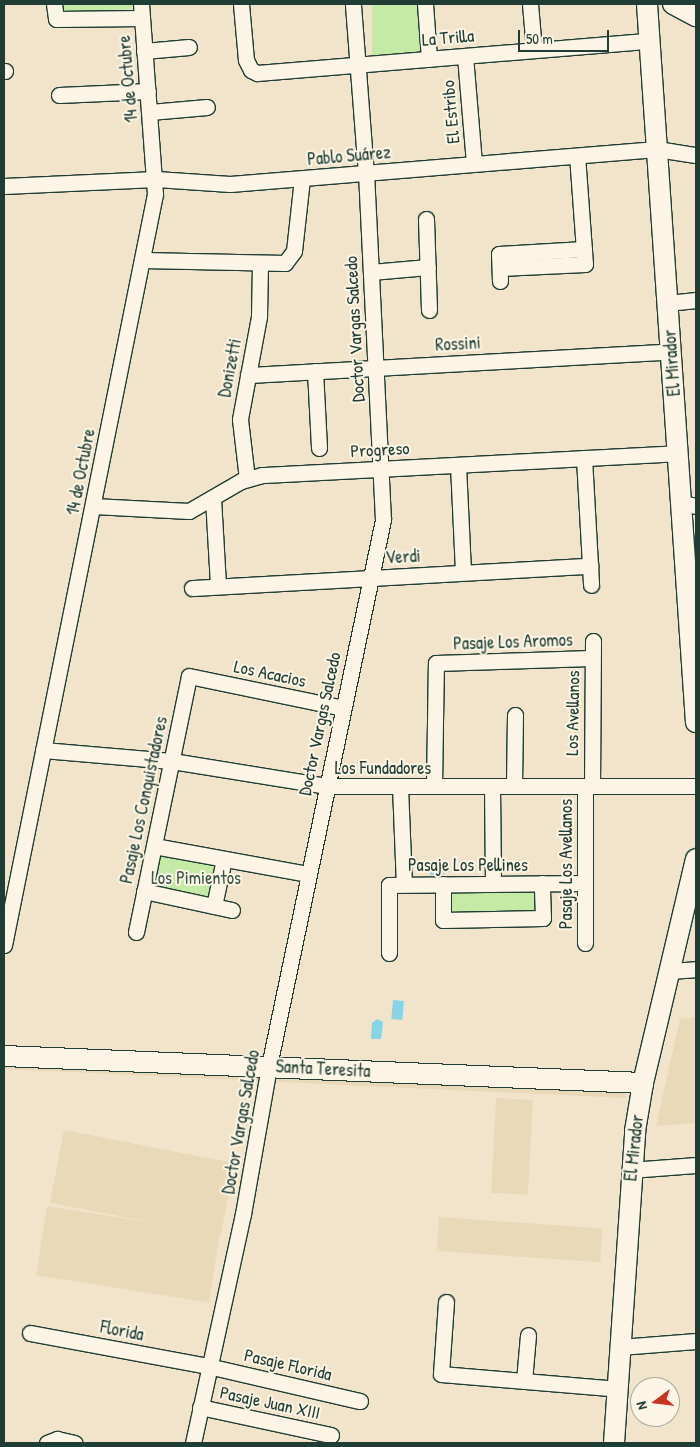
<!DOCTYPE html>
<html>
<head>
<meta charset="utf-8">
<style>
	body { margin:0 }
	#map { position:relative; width:700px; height:1447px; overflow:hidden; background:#f2e4cb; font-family:"Patrick Hand",sans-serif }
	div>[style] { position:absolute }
	.built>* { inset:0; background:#ead9b9; transform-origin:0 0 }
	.green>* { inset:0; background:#c5eaa5; transform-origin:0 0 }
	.water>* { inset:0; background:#87d4e6; transform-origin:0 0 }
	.roads { filter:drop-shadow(1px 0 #1f3d34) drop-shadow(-1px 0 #1f3d34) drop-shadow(0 1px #1f3d34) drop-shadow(0 -1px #1f3d34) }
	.street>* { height:15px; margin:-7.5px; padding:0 7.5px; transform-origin:7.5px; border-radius:7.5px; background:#fcf5e5 }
	.secondary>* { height:20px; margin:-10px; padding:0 10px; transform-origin:10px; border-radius:10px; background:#fcf5e5 }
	span { translate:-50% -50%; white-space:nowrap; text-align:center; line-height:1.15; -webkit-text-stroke:4px #fcf5e5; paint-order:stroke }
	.street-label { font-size:18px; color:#1f3d34 }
	.park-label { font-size:18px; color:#385745 }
	.frame { position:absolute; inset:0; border:5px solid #1f3d34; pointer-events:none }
	.north { position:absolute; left:630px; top:1377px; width:50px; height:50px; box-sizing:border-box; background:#fcf5e5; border:1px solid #a4ab9e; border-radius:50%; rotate:255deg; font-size:14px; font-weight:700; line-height:20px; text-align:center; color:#1f3d34 }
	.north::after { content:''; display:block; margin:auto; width:18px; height:22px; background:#c8321e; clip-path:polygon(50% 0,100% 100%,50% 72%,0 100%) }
	.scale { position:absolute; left:518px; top:30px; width:91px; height:22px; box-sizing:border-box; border:2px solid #1f3d34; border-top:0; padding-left:6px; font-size:15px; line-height:18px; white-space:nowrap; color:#1f3d34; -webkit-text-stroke:4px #fcf5e5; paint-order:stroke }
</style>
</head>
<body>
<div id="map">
	<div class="built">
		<i style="clip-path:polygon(696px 1017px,696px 1123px,656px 1126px,680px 1019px)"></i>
		<i style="clip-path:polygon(4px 1047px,260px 1056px,632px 1073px,625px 1098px,4px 1069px)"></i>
		<i style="left:496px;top:1098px;width:37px;height:95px;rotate:3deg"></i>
		<i style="left:64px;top:1130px;width:174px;height:74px;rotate:11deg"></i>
		<i style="left:47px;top:1206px;width:175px;height:70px;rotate:9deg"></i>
		<i style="left:439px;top:1217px;width:164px;height:34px;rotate:4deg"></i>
	</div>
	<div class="green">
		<i style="clip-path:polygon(59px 4px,134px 4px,134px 9px,60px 13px)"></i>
		<i style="left:372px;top:4px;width:49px;height:52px"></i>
		<i style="left:159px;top:852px;width:63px;height:36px;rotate:10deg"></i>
		<i style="left:542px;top:884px;width:34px;height:98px;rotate:90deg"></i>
	</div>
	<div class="water">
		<i style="clip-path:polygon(431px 868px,445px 868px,445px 874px,430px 875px)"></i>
		<i style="left:393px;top:1000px;width:11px;height:19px;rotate:5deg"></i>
		<i style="clip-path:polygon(377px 1019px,383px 1022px,381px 1039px,371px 1039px,372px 1023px)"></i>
	</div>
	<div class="roads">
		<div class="street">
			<i style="left:54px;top:4px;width:15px;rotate:82deg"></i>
			<i style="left:56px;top:19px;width:86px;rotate:-0.7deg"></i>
			<i style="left:241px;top:4px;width:56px;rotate:84.9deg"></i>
			<i style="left:246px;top:60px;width:11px;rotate:63deg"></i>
			<i style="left:251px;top:70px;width:7px;rotate:27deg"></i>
			<i style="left:257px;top:73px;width:393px;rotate:-4.7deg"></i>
			<i style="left:425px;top:4px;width:55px;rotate:85.8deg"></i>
			<i style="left:530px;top:4px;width:46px;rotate:85deg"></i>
			<i style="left:144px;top:51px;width:45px;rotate:-5.1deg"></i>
			<i style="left:465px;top:56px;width:108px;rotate:85.2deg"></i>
			<i style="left:4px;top:71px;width:1px"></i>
			<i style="left:59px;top:95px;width:89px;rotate:-2.6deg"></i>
			<i style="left:150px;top:112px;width:57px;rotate:-5deg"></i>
			<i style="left:4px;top:186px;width:152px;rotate:-2.6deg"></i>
			<i style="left:156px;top:179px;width:74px;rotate:3.9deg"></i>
			<i style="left:230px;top:184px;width:428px;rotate:-4.7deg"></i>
			<i style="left:657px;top:149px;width:39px;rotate:9deg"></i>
			<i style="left:426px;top:219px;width:91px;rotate:88.1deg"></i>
			<i style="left:142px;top:260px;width:143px;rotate:1.2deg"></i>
			<i style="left:285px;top:263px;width:15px;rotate:-53deg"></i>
			<i style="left:294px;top:251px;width:72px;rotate:-83.7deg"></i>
			<i style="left:500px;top:268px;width:85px;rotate:-2.7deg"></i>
			<i style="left:585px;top:264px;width:108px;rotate:-94.2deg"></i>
			<i style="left:371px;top:272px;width:57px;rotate:-5deg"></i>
			<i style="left:500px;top:281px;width:27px;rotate:-92deg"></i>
			<i style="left:499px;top:254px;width:85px;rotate:-3.4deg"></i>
			<i style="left:668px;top:303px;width:28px;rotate:-6deg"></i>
			<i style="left:315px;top:371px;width:77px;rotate:87deg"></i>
			<i style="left:248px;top:375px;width:424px;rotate:-3.2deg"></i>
			<i style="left:584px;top:458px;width:127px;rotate:86.8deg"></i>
			<i style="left:458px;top:465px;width:107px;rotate:87.3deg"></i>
			<i style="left:247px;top:479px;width:60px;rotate:-96.7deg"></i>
			<i style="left:240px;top:419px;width:105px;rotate:-79.5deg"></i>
			<i style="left:259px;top:316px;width:52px;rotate:-88.9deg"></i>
			<i style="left:213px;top:498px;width:88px;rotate:86.7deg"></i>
			<i style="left:682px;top:503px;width:14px;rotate:12deg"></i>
			<i style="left:93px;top:506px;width:96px;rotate:3deg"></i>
			<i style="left:189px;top:511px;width:60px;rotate:-30deg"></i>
			<i style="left:241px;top:481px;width:22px;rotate:-16deg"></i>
			<i style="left:262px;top:475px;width:417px;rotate:-3deg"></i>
			<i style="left:192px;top:588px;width:399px;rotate:-3.2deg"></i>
			<i style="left:43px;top:750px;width:129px;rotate:4.9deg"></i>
			<i style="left:172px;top:761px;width:156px;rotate:9.2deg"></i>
			<i style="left:326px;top:786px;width:370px"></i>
			<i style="left:400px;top:786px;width:98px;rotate:87.7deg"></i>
			<i style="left:434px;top:786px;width:123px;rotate:-89.1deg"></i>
			<i style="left:436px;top:663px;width:156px;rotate:-1.8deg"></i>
			<i style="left:492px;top:786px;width:98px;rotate:89.4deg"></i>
			<i style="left:514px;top:786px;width:71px;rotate:-89.2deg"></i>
			<i style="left:592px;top:786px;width:145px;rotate:-89.6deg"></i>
			<i style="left:154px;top:846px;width:157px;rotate:10.3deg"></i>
			<i style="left:443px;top:884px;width:36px;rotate:90deg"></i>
			<i style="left:443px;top:920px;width:100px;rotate:-1.1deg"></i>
			<i style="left:543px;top:918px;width:35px;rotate:-92deg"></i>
			<i style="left:144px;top:891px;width:90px;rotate:12.2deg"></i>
			<i style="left:214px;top:906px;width:48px;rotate:-78deg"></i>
			<i style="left:136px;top:932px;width:261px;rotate:-78.3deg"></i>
			<i style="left:189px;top:676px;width:157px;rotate:11.7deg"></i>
			<i style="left:585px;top:943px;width:157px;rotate:-90deg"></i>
			<i style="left:4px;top:945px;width:766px;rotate:-78.63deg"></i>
			<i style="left:155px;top:194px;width:191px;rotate:-94.2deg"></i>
			<i style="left:389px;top:953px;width:68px;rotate:-90deg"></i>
			<i style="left:389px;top:885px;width:196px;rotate:-0.6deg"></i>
			<i style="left:670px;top:971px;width:26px;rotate:-4deg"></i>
			<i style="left:631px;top:1170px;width:65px;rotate:-4.4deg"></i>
			<i style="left:446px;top:1302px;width:72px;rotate:94deg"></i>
			<i style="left:441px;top:1374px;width:178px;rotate:4.8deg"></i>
			<i style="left:30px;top:1333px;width:181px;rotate:10.5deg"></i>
			<i style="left:208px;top:1366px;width:156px;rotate:13deg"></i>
			<i style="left:620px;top:1347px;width:76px;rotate:-4.5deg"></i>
			<i style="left:524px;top:1381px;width:46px;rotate:-85deg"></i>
			<i style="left:200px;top:1407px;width:134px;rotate:12.1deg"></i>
			<i style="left:47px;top:1443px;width:11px;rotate:-22deg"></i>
			<i style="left:57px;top:1439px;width:18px;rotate:13deg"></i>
			<i style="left:193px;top:1443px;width:234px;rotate:-77.7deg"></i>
			<i style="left:243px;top:1214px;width:150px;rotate:-80deg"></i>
			<i style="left:269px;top:1066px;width:558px;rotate:-78.21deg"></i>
			<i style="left:383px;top:520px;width:346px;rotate:-92.8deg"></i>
			<i style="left:366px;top:174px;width:170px;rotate:-94.4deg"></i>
		</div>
		<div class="secondary">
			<i style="left:647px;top:4px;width:720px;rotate:86.1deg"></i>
			<i style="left:673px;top:4px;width:26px;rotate:28deg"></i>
			<i style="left:4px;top:1056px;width:640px;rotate:2.42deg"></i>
			<i style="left:614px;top:1443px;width:313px;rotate:-86.1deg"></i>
			<i style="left:635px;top:1131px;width:49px;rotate:-80.5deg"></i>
			<i style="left:643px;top:1083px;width:230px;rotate:-76.7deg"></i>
		</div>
	</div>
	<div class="street-label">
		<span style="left:448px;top:38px;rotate:-5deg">La Trilla</span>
		<span style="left:128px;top:79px;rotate:-95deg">14 de Octubre</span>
		<span style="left:451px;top:112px;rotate:-95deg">El Estribo</span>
		<span style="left:349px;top:156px;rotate:-5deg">Pablo Suárez</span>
		<span style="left:355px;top:329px;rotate:-93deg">Doctor Vargas Salcedo</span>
		<span style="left:458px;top:344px;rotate:-3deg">Rossini</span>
		<span style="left:672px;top:363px;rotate:-94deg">El Mirador</span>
		<span style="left:230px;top:368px;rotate:-79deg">Donizetti</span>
		<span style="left:380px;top:450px;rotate:-3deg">Progreso</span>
		<span style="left:81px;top:472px;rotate:-79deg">14 de Octubre</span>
		<span style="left:403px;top:557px;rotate:-3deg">Verdi</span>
		<span style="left:513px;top:642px;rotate:-2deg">Pasaje Los Aromos</span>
		<span style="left:270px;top:674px;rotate:12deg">Los Acacios</span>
		<span style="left:573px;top:713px;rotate:-89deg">Los Avellanos</span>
		<span style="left:320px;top:724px;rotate:-78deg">Doctor Vargas Salcedo</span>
		<span style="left:383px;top:768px">Los Fundadores</span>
		<span style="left:144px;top:800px;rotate:-78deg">Pasaje Los Conquistadores</span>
		<span style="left:566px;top:864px;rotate:-90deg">Pasaje Los Avellanos</span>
		<span style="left:468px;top:865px">Pasaje Los Pellines</span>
		<span style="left:323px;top:1069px;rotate:3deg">Santa Teresita</span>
		<span style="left:241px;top:1122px;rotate:-80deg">Doctor Vargas Salcedo</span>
		<span style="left:634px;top:1148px;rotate:-84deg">El Mirador</span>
		<span style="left:122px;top:1331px;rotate:11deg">Florida</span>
		<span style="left:288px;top:1365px;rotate:13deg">Pasaje Florida</span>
		<span style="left:270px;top:1403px;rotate:12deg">Pasaje Juan XIII</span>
	</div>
	<div class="park-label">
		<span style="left:196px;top:878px">Los Pimientos</span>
	</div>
	<div class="frame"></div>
	<div class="north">N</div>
	<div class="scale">50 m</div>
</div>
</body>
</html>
